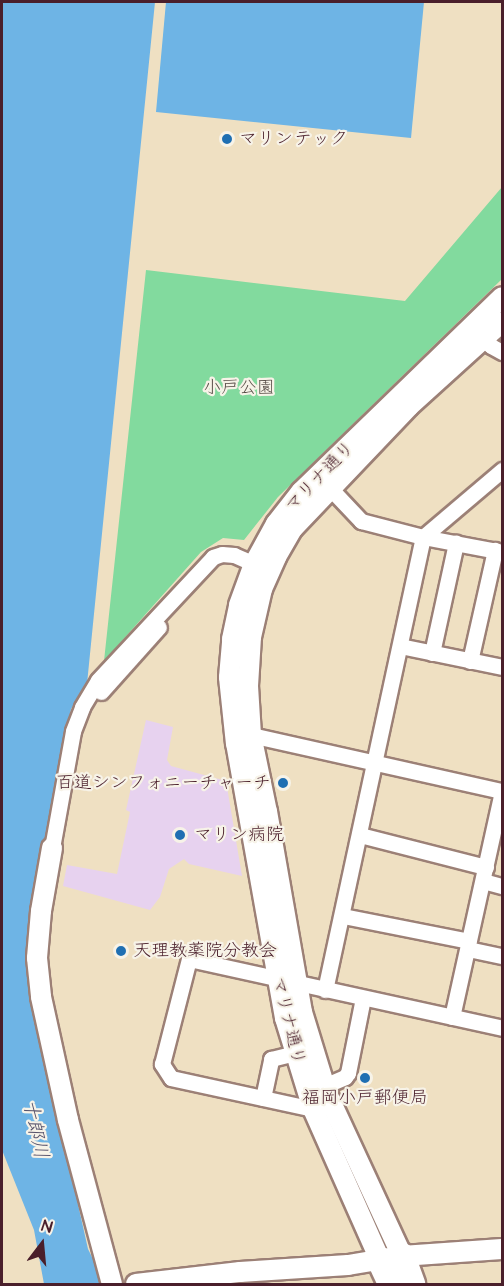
<!DOCTYPE html>
<html>
<head>
<meta charset="utf-8">
<style>
	body { margin:0 }
	#map { position:relative; width:504px; height:1286px; overflow:hidden; background:#efe0c2; font-family:"Architects Daughter","Klee One",sans-serif }
	div>[style] { position:absolute }
	.built>* { inset:0; background:#e7d2ef }
	.green>* { inset:0; background:#82da9e }
	.water>* { inset:0; background:#6eb4e5 }
	.roads { filter:drop-shadow(2px 0 #9c8076) drop-shadow(-2px 0 #9c8076) drop-shadow(0 2px #9c8076) drop-shadow(0 -2px #9c8076) }
	.minor>* { height:15px; margin:-7.5px; padding:0 7.5px; transform-origin:7.5px; border-radius:7.5px; background:#fff }
	.tertiary>* { height:20px; margin:-10px; padding:0 10px; transform-origin:10px; border-radius:10px; background:#fff }
	.primary>* { height:26px; margin:-13px; padding:0 13px; transform-origin:13px; border-radius:13px; background:#fff }
	.dots>* { width:16px; height:16px; translate:-50% -50%; box-sizing:border-box; border:3px solid #f7f3e8; border-radius:50% }
	span { translate:-50% -50%; white-space:nowrap; text-align:center; line-height:1.15; -webkit-text-stroke:4.5px #f7f3e8; paint-order:stroke }
	.poi-label { font-size:18px; color:#4a1f2b }
	.left { translate:0 -50%; text-align:left }
	.right { translate:-100% -50%; text-align:right }
	.park-label { font-size:18px; color:#584e48 }
	.street-label { font-size:18px; color:#4a1f2b }
	.water-label { font-size:20px; color:#57536c; font-style:italic }
	.frame { position:absolute; inset:0; border:3px solid #4a1f2b; pointer-events:none }
	.north { position:absolute; left:12px; top:1214px; width:60px; height:60px; -webkit-text-stroke:4px #f7f3e8; paint-order:stroke; rotate:16deg; font-size:16px; font-weight:700; line-height:24px; text-align:center; color:#4a1f2b }
	.north::after { content:''; display:block; margin:auto; width:21px; height:27px; background:#4a1f2b; clip-path:polygon(50% 0,100% 100%,50% 72%,0 100%) }
</style>
</head>
<body>
<div id="map">
	<div class="built">
		<i style="clip-path:polygon(146px 720px,173px 727px,167px 760px,171px 766px,226px 781px,242px 876px,189px 864px,184px 859px,169px 869px,160px 897px,150px 910px,63px 886px,67px 865px,117px 874px,130px 812px,126px 810px)"></i>
	</div>
	<div class="green">
		<i style="clip-path:polygon(502px 187px,502px 279px,278px 497px,244px 540px,223px 538px,201px 552px,104px 661px,146px 270px,405px 301px)"></i>
	</div>
	<div class="water">
		<i style="clip-path:polygon(2px 2px,155px 2px,87px 684px,71px 709px,32px 922px,30px 955px,30px 989px,88px 1249px,98px 1269px,101px 1284px,44px 1284px,34px 1230px,2px 1150px)"></i>
		<i style="clip-path:polygon(166px 2px,424px 2px,411px 138px,156px 112px)"></i>
	</div>
	<div class="roads">
		<div class="minor">
			<i style="left:485px;top:339px;width:9px;rotate:49deg"></i>
			<i style="left:491px;top:346px;width:13px;rotate:29deg"></i>
			<i style="left:329px;top:487px;width:47px;rotate:46.7deg"></i>
			<i style="left:361px;top:521px;width:64px;rotate:14.5deg"></i>
			<i style="left:423px;top:537px;width:80px;rotate:10.8deg"></i>
			<i style="left:400px;top:646px;width:104px;rotate:11.6deg"></i>
			<i style="left:432px;top:653px;width:113px;rotate:-77.7deg"></i>
			<i style="left:470px;top:661px;width:114px;rotate:-77.3deg"></i>
			<i style="left:101px;top:692px;width:87px;rotate:-48.3deg"></i>
			<i style="left:251px;top:735px;width:257px;rotate:12.6deg"></i>
			<i style="left:360px;top:835px;width:130px;rotate:14.3deg"></i>
			<i style="left:52px;top:848px;width:119px;rotate:-79.8deg"></i>
			<i style="left:73px;top:731px;width:26px;rotate:-69deg"></i>
			<i style="left:82px;top:707px;width:31px;rotate:-59deg"></i>
			<i style="left:98px;top:680px;width:168px;rotate:-46.9deg"></i>
			<i style="left:213px;top:557px;width:9px;rotate:-18deg"></i>
			<i style="left:222px;top:554px;width:12px;rotate:5deg"></i>
			<i style="left:234px;top:555px;width:22px;rotate:24deg"></i>
			<i style="left:483px;top:881px;width:20px;rotate:15deg"></i>
			<i style="left:343px;top:916px;width:128px;rotate:11.2deg"></i>
			<i style="left:468px;top:949px;width:35px;rotate:12deg"></i>
			<i style="left:325px;top:990px;width:463px;rotate:-77.8deg"></i>
			<i style="left:423px;top:537px;width:104px;rotate:-40.3deg"></i>
			<i style="left:452px;top:1017px;width:231px;rotate:-77.5deg"></i>
			<i style="left:324px;top:1086px;width:23px;rotate:-23deg"></i>
			<i style="left:345px;top:1077px;width:5px;rotate:-53deg"></i>
			<i style="left:348px;top:1073px;width:76px;rotate:-78.7deg"></i>
			<i style="left:263px;top:1098px;width:40px;rotate:-78deg"></i>
			<i style="left:271px;top:1059px;width:25px;rotate:-14deg"></i>
			<i style="left:313px;top:1109px;width:145px;rotate:-167.7deg"></i>
			<i style="left:171px;top:1078px;width:17px;rotate:-123deg"></i>
			<i style="left:162px;top:1064px;width:108px;rotate:-75.6deg"></i>
			<i style="left:189px;top:959px;width:321px;rotate:12.4deg"></i>
		</div>
		<div class="tertiary">
			<i style="left:52px;top:848px;width:64px;rotate:99.9deg"></i>
			<i style="left:41px;top:911px;width:47px;rotate:94.9deg"></i>
			<i style="left:37px;top:958px;width:39px;rotate:84deg"></i>
			<i style="left:41px;top:997px;width:126px;rotate:77.6deg"></i>
			<i style="left:68px;top:1120px;width:170px;rotate:75deg"></i>
			<i style="left:402px;top:1256px;width:179px;rotate:-114.8deg"></i>
			<i style="left:327px;top:1094px;width:86px;rotate:-107deg"></i>
			<i style="left:302px;top:1012px;width:203px;rotate:-99.9deg"></i>
			<i style="left:267px;top:812px;width:79px;rotate:-101.7deg"></i>
			<i style="left:251px;top:735px;width:49px;rotate:-93.5deg"></i>
			<i style="left:248px;top:686px;width:49px;rotate:-86.5deg"></i>
			<i style="left:251px;top:637px;width:49px;rotate:-77.1deg"></i>
			<i style="left:262px;top:589px;width:35px;rotate:-66deg"></i>
			<i style="left:276px;top:557px;width:34px;rotate:-60deg"></i>
			<i style="left:293px;top:528px;width:168px;rotate:-46.4deg"></i>
			<i style="left:409px;top:406px;width:125px;rotate:-42.1deg"></i>
			<i style="left:380px;top:1260px;width:165px;rotate:-113.9deg"></i>
			<i style="left:313px;top:1109px;width:95px;rotate:-107.1deg"></i>
			<i style="left:285px;top:1018px;width:278px;rotate:-100.1deg"></i>
			<i style="left:236px;top:744px;width:67px;rotate:-96deg"></i>
			<i style="left:229px;top:677px;width:38px;rotate:-85deg"></i>
			<i style="left:232px;top:639px;width:35px;rotate:-78deg"></i>
			<i style="left:239px;top:605px;width:44px;rotate:-69.9deg"></i>
			<i style="left:254px;top:564px;width:46px;rotate:-61.2deg"></i>
			<i style="left:276px;top:524px;width:41px;rotate:-52deg"></i>
			<i style="left:301px;top:492px;width:280px;rotate:-44.1deg"></i>
			<i style="left:136px;top:1284px;width:105px;rotate:-6.6deg"></i>
			<i style="left:240px;top:1272px;width:108px;rotate:-3.7deg"></i>
			<i style="left:348px;top:1265px;width:55px;rotate:-9.5deg"></i>
			<i style="left:402px;top:1256px;width:100px;rotate:-4deg"></i>
		</div>
		<div class="primary">
			<i style="left:402px;top:1256px;width:30px;rotate:70deg"></i>
			<i style="left:380px;top:1260px;width:26px;rotate:65deg"></i>
		</div>
	</div>
	<div class="dots">
		<i style="left:227px;top:139px;background:#1f6fb2"></i>
		<i style="left:283px;top:783px;background:#1f6fb2"></i>
		<i style="left:180px;top:835px;background:#1f6fb2"></i>
		<i style="left:121px;top:951px;background:#1f6fb2"></i>
		<i style="left:365px;top:1078px;background:#1f6fb2"></i>
	</div>
	<div class="poi-label">
		<span class="left" style="left:239px;top:139px">マリンテック</span>
		<span class="right" style="left:271px;top:783px">百道シンフォニーチャーチ</span>
		<span class="left" style="left:194px;top:835px">マリン病院</span>
		<span class="left" style="left:133px;top:951px">天理教薬院分教会</span>
		<span style="left:365px;top:1098px">福岡小戸郵便局</span>
	</div>
	<div class="park-label">
		<span style="left:239px;top:388px">小戸公園</span>
	</div>
	<div class="street-label">
		<span style="left:320px;top:477px;rotate:-46deg">マリナ通り</span>
		<span style="left:288px;top:1021px;rotate:76deg">マリナ通り</span>
	</div>
	<div class="water-label">
		<span style="left:35px;top:1129px;rotate:78deg">十郎川</span>
	</div>
	<div class="frame"></div>
	<div class="north">N</div>
</div>
</body>
</html>
